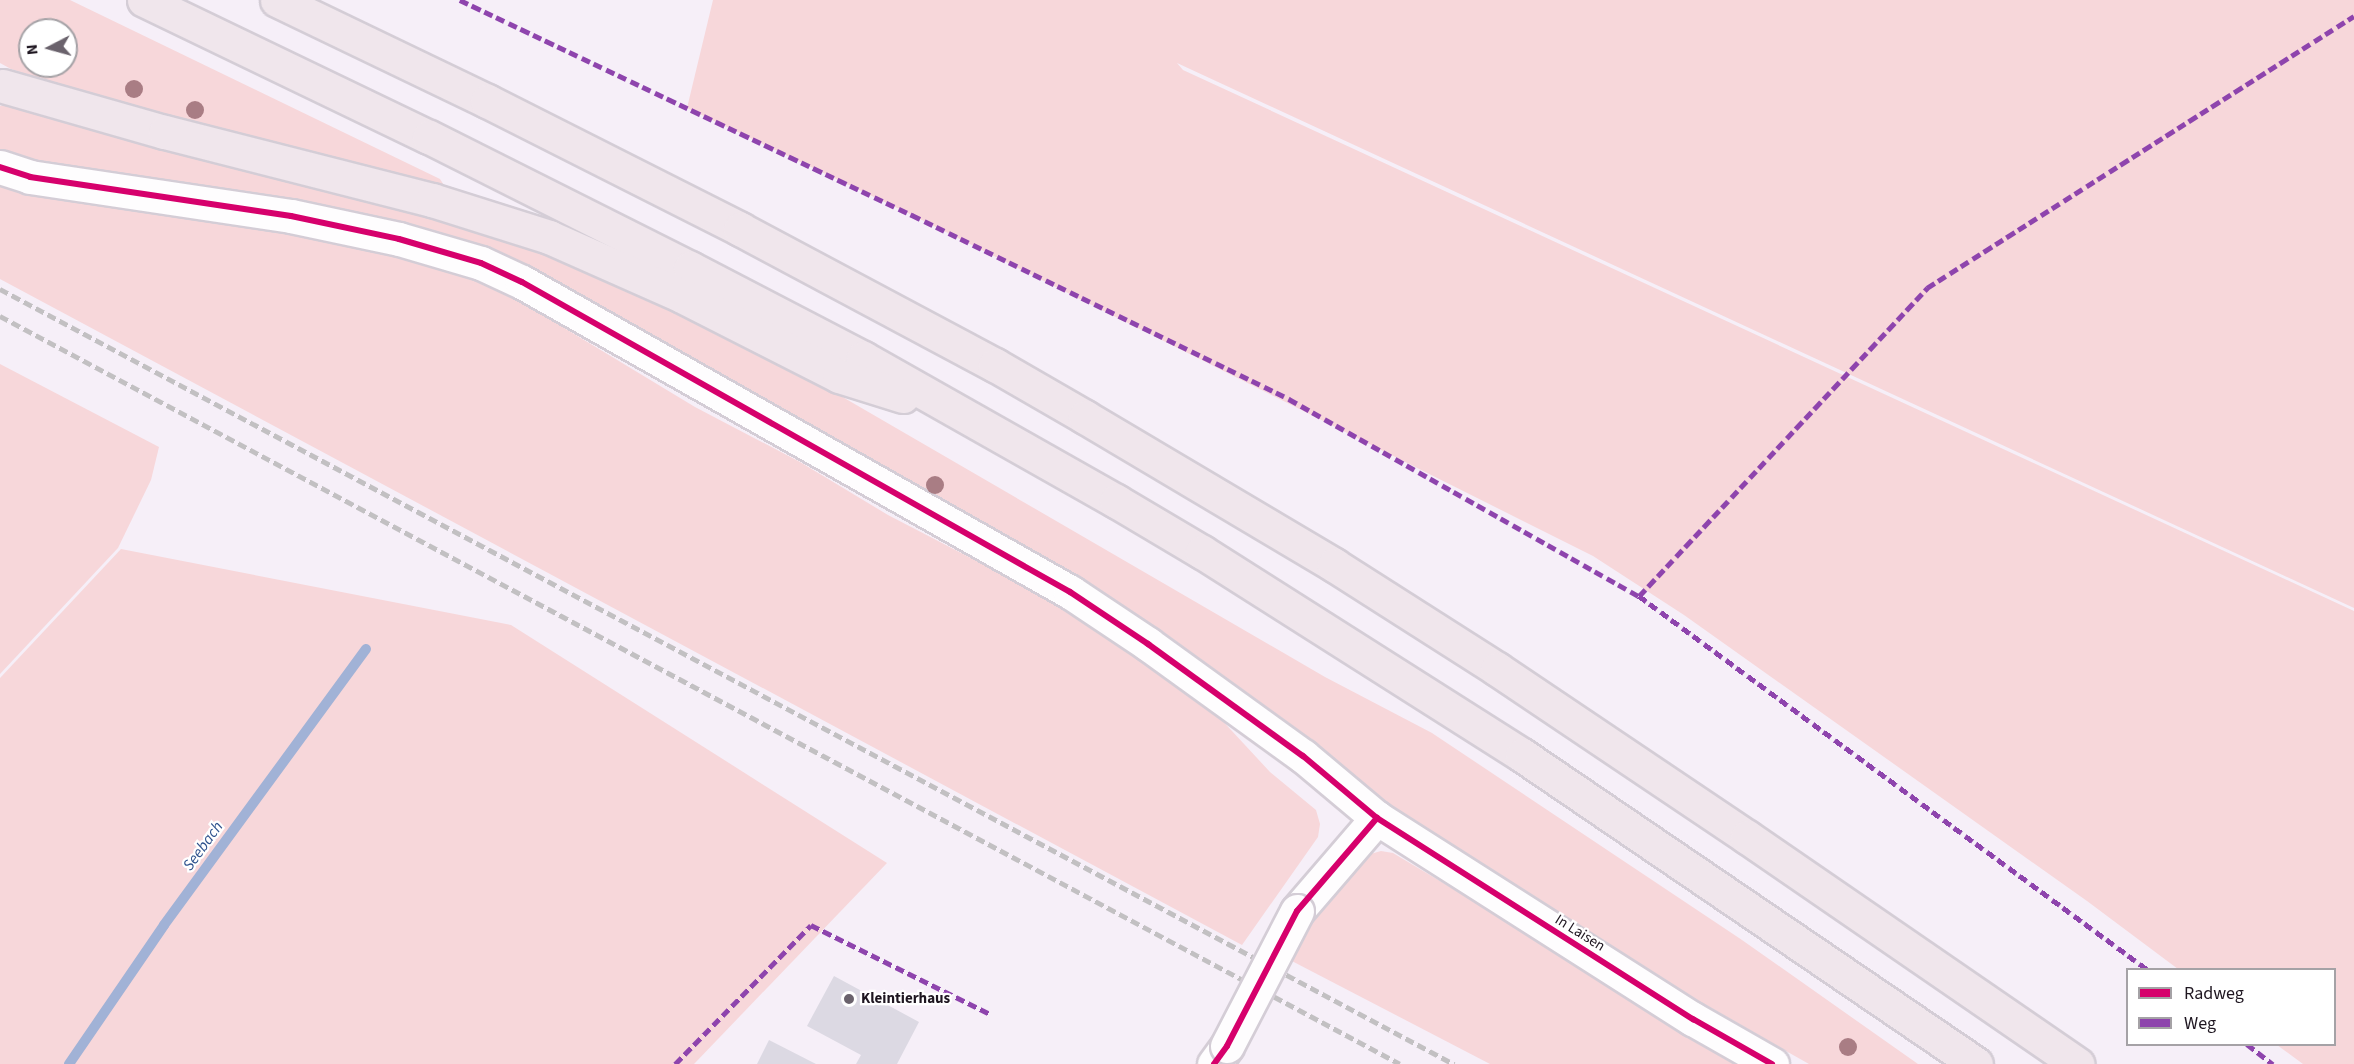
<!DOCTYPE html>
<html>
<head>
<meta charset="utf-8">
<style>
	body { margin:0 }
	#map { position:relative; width:2354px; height:1064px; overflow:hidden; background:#f6eff8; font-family:"Source Sans 3",sans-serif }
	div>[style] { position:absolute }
	.green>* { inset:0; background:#f7d7da }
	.stream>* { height:10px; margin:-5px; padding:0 5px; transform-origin:5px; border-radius:5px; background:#a1b2d6 }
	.building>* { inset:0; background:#dcd9e3 }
	.roads { filter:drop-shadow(2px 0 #d4cdd6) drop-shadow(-2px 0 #d4cdd6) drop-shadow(0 2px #d4cdd6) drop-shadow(0 -2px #d4cdd6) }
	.minor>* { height:33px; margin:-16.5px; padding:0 16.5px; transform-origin:16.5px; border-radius:16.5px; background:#fefdfe }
	.highway>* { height:33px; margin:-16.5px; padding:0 16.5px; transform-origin:16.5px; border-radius:16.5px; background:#f0e6ec }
	.rail>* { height:4.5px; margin-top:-2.25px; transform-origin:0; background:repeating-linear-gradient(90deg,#c2c0c2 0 9px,transparent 0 13.5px) }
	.bridges { filter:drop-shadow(2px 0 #d4cdd6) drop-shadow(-2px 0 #d4cdd6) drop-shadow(0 2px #d4cdd6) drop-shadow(0 -2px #d4cdd6) }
	.minor-bridge>* { height:33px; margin:-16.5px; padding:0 16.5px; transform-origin:16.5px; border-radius:16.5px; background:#fefdfe }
	.quiet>* { height:4.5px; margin-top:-2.25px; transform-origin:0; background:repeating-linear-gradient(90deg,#8e44ad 0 9px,transparent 0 13.5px) }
	.cycleway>* { height:6px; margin:-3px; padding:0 3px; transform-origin:3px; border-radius:3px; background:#d6006c }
	.trees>* { width:18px; height:18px; margin:-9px; border-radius:50%; background:#a97d84 }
	.dots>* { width:16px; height:16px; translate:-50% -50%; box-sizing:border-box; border:3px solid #fff; border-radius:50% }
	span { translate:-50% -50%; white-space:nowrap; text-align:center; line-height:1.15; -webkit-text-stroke:4.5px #fff; paint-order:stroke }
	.street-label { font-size:15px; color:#1e1620 }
	.poi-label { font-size:15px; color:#1e1620; font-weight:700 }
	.left { translate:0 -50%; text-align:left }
	.water-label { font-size:16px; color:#2f528d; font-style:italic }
	.legend { position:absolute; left:2126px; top:968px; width:210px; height:78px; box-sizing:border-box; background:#fff; border:2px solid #a5a2a6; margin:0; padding:8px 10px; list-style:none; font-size:18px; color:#1e1620 }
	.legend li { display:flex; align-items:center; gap:12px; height:30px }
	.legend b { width:30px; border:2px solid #a5a2a6 }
	.north { position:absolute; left:18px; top:18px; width:60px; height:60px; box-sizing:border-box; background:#fff; border:2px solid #a5a2a6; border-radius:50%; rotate:264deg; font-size:16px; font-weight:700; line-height:24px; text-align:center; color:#1e1620 }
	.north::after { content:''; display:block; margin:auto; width:21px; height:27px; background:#6a626c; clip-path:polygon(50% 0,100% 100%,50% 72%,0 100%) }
</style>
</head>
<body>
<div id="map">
	<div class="green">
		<i style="clip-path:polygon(evenodd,0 0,70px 0,440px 179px,445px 187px,103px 100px,11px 69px,0 63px,0 0,30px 30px,66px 30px,66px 66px,30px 66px,30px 30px)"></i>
		<i style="clip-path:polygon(713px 0,2354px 0,2354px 608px,1177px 63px,1183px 70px,2354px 611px,2354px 1064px,2303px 1064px,2277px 1045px,2334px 1044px,2334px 970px,2178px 969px,2087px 901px,1684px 615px,1593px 556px,912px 215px,687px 108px)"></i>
		<i style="clip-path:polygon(3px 105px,506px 239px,641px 294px,815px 381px,1325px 677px,1432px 733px,1742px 940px,1918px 1064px,1809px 1064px,1590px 941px,1421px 825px,1392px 816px,1354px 782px,487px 258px,0 155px,0 106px)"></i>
		<i style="clip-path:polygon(0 177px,396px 251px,480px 277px,695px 407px,800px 462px,888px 515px,1065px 607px,1219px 717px,1270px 772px,1316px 810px,1320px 824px,1318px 837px,1242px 945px,0 279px)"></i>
		<i style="clip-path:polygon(0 364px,159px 447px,151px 480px,118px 548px,0 674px)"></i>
		<i style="clip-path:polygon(121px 549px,511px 625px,887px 863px,694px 1064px,0 1064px,0 678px)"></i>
		<i style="clip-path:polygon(1381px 851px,1393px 853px,1747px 1064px,1490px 1064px,1288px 959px,1323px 901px,1367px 855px)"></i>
	</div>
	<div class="stream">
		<i style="left:69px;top:1064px;width:168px;rotate:-55.6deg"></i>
		<i style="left:164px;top:925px;width:342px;rotate:-53.8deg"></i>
	</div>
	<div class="building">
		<i style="clip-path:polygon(834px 976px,919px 1022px,897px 1064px,856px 1064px,861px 1055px,807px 1026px)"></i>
		<i style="clip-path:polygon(769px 1040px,816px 1064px,757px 1064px)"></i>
	</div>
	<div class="roads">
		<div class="minor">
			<i style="left:0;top:167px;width:32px;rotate:18deg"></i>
			<i style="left:30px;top:177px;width:264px;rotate:8.5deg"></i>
			<i style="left:291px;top:216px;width:110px;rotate:12deg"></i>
			<i style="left:399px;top:239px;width:85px;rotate:16.3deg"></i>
			<i style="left:481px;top:263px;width:45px;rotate:24.9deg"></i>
			<i style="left:522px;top:282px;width:630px;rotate:29.5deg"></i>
			<i style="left:1070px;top:592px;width:94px;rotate:33.7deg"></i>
			<i style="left:1148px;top:644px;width:191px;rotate:35.9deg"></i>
			<i style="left:1303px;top:756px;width:97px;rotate:40deg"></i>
			<i style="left:1377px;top:818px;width:375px;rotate:32.5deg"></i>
			<i style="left:1693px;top:1019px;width:91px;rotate:29.7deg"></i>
			<i style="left:1297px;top:911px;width:123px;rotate:-49.3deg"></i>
			<i style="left:1214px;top:1064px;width:22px;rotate:-54deg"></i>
		</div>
		<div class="highway">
			<i style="left:144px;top:0;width:316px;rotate:25.7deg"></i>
			<i style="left:429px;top:137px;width:292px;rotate:26.7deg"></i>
			<i style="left:690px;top:268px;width:195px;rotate:27.5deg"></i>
			<i style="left:863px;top:358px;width:291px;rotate:29.5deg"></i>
			<i style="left:1116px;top:501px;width:100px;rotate:30.7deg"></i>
			<i style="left:1202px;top:552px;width:379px;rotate:32.4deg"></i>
			<i style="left:1522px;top:755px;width:549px;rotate:34.24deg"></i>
			<i style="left:277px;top:0;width:233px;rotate:25.7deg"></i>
			<i style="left:487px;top:101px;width:284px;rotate:26.8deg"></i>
			<i style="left:740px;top:229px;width:289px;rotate:28.1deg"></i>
			<i style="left:995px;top:365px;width:104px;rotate:30deg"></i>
			<i style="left:1085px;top:417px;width:290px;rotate:30.7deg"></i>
			<i style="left:1334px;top:565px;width:193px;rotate:32.5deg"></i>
			<i style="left:1497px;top:669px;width:301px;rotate:33.9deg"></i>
			<i style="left:1747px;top:837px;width:401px;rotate:34.5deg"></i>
			<i style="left:3px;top:86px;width:168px;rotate:15.9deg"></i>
			<i style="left:165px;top:132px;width:276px;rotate:14.3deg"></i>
			<i style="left:432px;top:200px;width:123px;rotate:17.5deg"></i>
			<i style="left:549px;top:237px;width:145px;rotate:23.9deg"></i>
			<i style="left:682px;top:296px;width:176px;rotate:27deg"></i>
			<i style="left:839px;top:376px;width:67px;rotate:17.4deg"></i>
		</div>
	</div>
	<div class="rail">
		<i style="left:0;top:289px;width:1648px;rotate:28.06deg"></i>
		<i style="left:0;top:316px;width:1587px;rotate:28.11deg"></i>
	</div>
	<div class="bridges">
		<div class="minor-bridge">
			<i style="left:1227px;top:1046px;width:152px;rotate:-62.6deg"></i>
		</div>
	</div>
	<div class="quiet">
		<i style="left:460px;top:0;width:501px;rotate:25.44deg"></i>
		<i style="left:912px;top:215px;width:420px;rotate:26deg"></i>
		<i style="left:1289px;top:399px;width:402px;rotate:29.4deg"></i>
		<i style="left:1639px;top:596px;width:632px;rotate:36.31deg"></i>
		<i style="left:1639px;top:596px;width:422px;rotate:-46.9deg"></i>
		<i style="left:1927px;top:288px;width:506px;rotate:-32.5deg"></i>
		<i style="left:2247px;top:1044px;width:33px;rotate:38deg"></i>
		<i style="left:675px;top:1064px;width:194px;rotate:-45.6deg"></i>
		<i style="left:811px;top:925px;width:200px;rotate:26.4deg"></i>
	</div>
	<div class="cycleway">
		<i style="left:0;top:167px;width:32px;rotate:18deg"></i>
		<i style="left:30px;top:177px;width:264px;rotate:8.5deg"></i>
		<i style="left:291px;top:216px;width:110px;rotate:12deg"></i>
		<i style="left:399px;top:239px;width:85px;rotate:16.3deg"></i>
		<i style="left:481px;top:263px;width:45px;rotate:24.9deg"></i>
		<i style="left:522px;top:282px;width:630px;rotate:29.5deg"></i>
		<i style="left:1070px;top:592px;width:94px;rotate:33.7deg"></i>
		<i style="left:1148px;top:644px;width:191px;rotate:35.9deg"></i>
		<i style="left:1303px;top:756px;width:97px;rotate:40deg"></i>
		<i style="left:1377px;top:818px;width:375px;rotate:32.5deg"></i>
		<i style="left:1693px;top:1019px;width:91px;rotate:29.7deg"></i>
		<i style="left:1214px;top:1064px;width:22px;rotate:-54deg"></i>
		<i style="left:1227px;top:1046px;width:152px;rotate:-62.6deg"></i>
		<i style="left:1297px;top:911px;width:123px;rotate:-49.3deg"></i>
	</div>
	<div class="trees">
		<i style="left:134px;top:89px"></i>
		<i style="left:195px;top:110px"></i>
		<i style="left:935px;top:485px"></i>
		<i style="left:1848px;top:1047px"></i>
	</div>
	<div class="dots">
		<i style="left:849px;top:999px;background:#6a626c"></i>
	</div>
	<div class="street-label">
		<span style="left:1580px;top:933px;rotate:32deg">In Laisen</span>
	</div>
	<div class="poi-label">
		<span class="left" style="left:861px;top:999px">Kleintierhaus</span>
	</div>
	<div class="water-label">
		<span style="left:203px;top:846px;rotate:-54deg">Seebach</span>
	</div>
	<ul class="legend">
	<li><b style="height:8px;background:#d6006c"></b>Radweg</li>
	<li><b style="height:8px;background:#8e44ad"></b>Weg</li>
	</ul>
	<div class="north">N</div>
</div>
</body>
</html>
